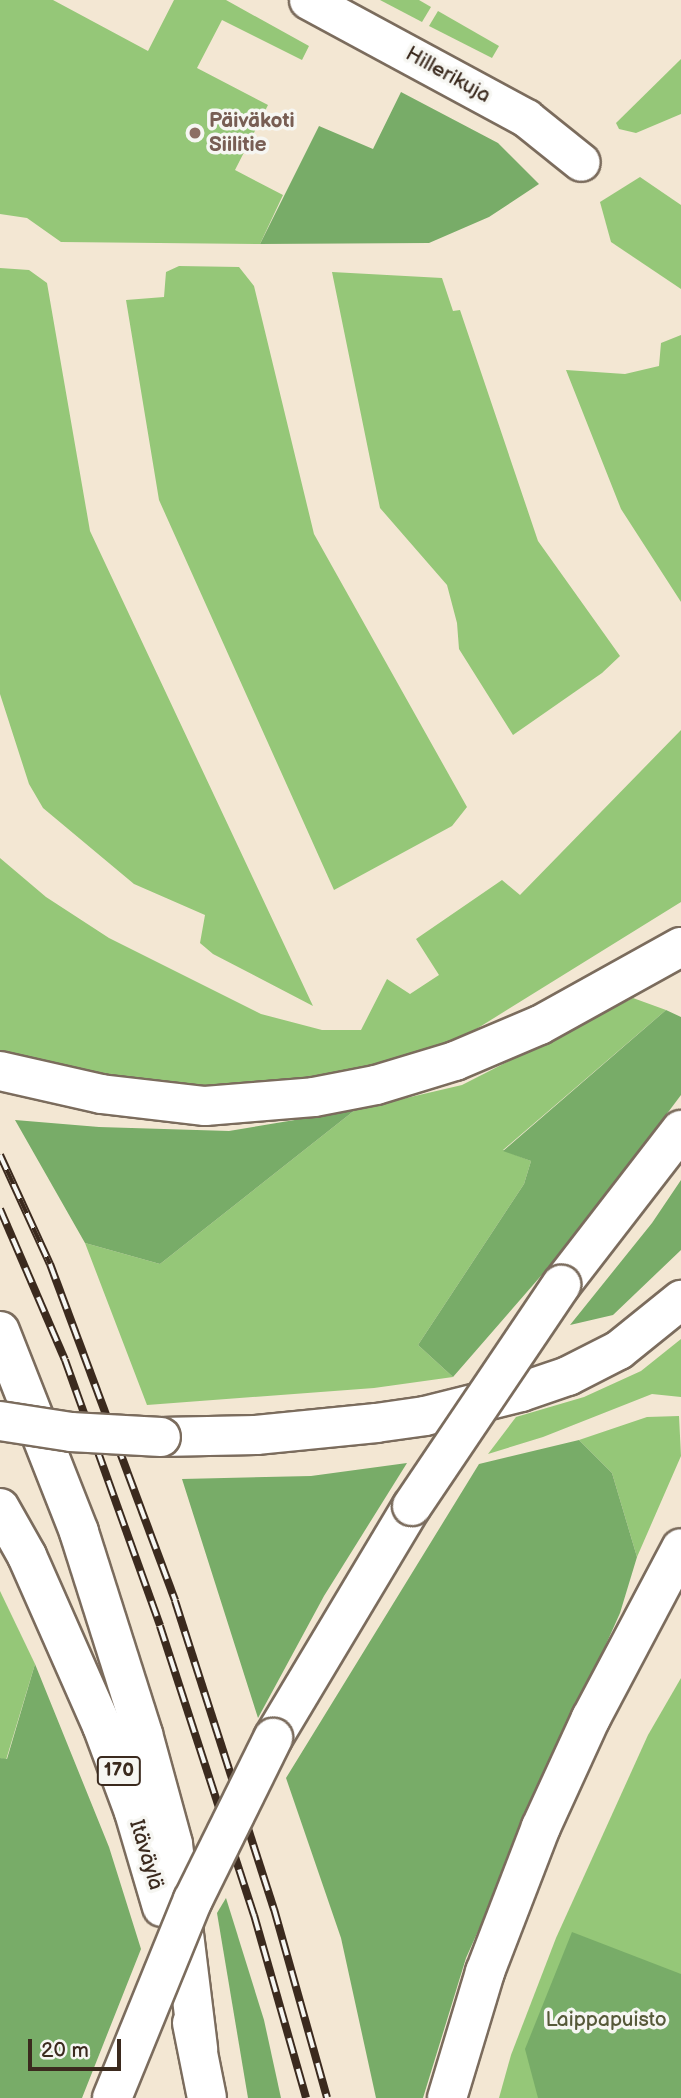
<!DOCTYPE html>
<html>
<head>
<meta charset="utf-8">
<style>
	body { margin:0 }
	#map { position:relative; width:681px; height:2098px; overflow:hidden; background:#f3e7d3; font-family:"Balsamiq Sans",sans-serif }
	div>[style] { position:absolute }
	.green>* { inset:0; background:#95c778 }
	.forest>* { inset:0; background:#78ac68 }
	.roads { filter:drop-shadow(2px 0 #7b6c5d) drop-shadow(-2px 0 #7b6c5d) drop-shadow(0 2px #7b6c5d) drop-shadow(0 -2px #7b6c5d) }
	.minor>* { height:37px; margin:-18.5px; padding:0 18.5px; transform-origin:18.5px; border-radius:18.5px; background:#fff }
	.highway>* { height:38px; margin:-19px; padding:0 19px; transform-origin:19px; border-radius:19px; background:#fff }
	.rail>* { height:8px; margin-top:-4px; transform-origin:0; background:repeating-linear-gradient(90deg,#f6f6f2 0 16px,#3b2a1e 0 32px); box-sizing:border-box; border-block:2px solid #3b2a1e }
	.bridges { filter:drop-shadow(2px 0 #7b6c5d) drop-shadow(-2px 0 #7b6c5d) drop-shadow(0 2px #7b6c5d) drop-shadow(0 -2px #7b6c5d) }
	.highway-bridge>* { height:38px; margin:-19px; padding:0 19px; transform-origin:19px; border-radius:19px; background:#fff }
	.dots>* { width:19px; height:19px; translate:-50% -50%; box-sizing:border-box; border:4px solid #f6f6f2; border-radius:50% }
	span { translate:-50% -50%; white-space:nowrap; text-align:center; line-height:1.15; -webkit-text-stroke:7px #f6f6f2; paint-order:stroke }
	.shield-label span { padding:2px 5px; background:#f6f6f2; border:2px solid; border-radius:5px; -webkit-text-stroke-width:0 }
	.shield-label { font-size:19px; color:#3b2a1e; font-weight:700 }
	.street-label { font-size:21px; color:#3b2a1e }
	.education-label { font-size:21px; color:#785e54; font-weight:700 }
	.left { translate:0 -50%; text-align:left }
	.park-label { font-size:21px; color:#565939 }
	.scale { position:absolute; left:28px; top:2039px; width:93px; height:32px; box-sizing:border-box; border:4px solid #3b2a1e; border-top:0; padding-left:9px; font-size:21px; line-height:24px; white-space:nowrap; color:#3b2a1e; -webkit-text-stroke:5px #f6f6f2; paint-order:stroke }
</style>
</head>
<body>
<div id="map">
	<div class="green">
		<i style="clip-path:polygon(0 0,53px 0,148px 51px,174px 0,226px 0,309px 46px,302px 60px,222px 20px,197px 68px,268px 105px,235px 170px,283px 195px,260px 244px,61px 242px,27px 218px,0 214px)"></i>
		<i style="clip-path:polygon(380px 0,419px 0,431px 7px,422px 22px)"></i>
		<i style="clip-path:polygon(438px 11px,499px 46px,492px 58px,429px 26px)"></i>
		<i style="clip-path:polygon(681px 59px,681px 114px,636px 133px,619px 129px,616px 123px)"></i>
		<i style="clip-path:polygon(640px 177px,681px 205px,681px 289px,611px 242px,600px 202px)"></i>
		<i style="clip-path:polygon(179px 266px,239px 267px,254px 286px,314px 534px,467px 807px,452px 826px,334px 890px,159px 500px,126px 300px,164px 297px,166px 272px)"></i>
		<i style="clip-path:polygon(0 268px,29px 270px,47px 283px,90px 531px,313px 1006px,213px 954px,200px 943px,205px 915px,134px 884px,43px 808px,29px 784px,0 694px)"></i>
		<i style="clip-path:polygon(332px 272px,442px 278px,453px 311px,460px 310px,538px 541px,620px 656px,602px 673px,513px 735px,459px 649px,457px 623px,447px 585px,380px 508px)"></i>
		<i style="clip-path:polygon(681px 335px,681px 602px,621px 509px,566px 370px,625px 374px,659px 366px,661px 343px)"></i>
		<i style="clip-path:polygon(681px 730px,681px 902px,436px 1054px,377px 1074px,145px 1091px,0 1051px,0 858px,46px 897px,109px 938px,261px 1014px,322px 1030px,361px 1030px,387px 979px,410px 994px,439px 975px,416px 939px,502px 880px,520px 895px)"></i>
		<i style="clip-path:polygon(633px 998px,666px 1010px,503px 1150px,531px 1161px,524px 1184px,418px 1345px,453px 1377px,374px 1388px,147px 1405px,85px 1243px,160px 1264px,355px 1110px,462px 1085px)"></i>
		<i style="clip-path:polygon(681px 1339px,681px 1397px,652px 1394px,543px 1437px,488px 1454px,516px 1417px,584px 1397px,641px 1371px)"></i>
		<i style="clip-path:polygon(679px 1416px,681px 1456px,637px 1557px,612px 1473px,579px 1440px,647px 1417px)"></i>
		<i style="clip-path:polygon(0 1591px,35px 1664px,6px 1760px,0 1758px)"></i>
		<i style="clip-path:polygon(681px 1678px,681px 2098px,499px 2098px,511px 2055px,556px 1938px,648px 1735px)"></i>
	</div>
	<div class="forest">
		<i style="clip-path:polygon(401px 92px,498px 143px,539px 184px,489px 217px,429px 243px,260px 244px,319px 126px,373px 149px)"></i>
		<i style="clip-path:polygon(666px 1010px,681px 1017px,681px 1095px,573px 1239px,453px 1377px,418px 1345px,524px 1184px,531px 1161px,503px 1151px)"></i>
		<i style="clip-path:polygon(355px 1110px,160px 1264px,85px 1243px,15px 1120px,99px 1127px,229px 1131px)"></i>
		<i style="clip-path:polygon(681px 1180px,681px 1250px,613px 1315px,570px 1325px,652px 1223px)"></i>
		<i style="clip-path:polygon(579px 1440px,612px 1473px,637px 1557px,620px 1613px,466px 1958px,423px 2098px,376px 2098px,341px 1938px,286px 1778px,479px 1464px)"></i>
		<i style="clip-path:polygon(407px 1463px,324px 1596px,258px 1718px,182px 1479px,311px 1476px)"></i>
		<i style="clip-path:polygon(35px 1664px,109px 1847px,141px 1949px,82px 2098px,0 2098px,0 1758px,7px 1759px)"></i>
		<i style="clip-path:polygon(226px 1898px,264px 2020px,281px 2098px,248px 2098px,217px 1913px)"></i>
		<i style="clip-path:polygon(572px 1932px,681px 1974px,681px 2098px,538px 2098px,525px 2049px)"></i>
	</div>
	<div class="roads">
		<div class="minor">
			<i style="left:308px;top:0;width:248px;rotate:28.4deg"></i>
			<i style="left:526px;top:118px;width:70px;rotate:38.7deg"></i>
		</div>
		<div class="highway">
			<i style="left:0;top:1071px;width:104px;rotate:12.8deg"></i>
			<i style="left:101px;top:1094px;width:105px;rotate:6.6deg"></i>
			<i style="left:205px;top:1106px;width:109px;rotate:-4.7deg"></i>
			<i style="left:314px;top:1097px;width:63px;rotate:-11deg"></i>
			<i style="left:376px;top:1085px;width:83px;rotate:-16.9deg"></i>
			<i style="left:455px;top:1061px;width:92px;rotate:-23deg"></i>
			<i style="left:540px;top:1025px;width:161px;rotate:-29deg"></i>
			<i style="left:561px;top:1285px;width:196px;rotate:-52.3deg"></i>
			<i style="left:0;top:1331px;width:216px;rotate:68.5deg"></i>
			<i style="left:79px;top:1532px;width:212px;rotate:72.4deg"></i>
			<i style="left:143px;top:1734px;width:114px;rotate:74.7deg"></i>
			<i style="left:173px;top:1844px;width:207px;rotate:83deg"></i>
			<i style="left:161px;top:1437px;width:95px;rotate:-1.2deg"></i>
			<i style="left:256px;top:1435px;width:121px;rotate:-5.7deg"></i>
			<i style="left:376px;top:1423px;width:49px;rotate:-8.1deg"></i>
			<i style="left:425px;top:1416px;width:99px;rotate:-14deg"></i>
			<i style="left:521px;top:1392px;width:50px;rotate:-18.8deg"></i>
			<i style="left:568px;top:1376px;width:57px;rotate:-27deg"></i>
			<i style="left:619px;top:1350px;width:80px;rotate:-38.9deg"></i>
			<i style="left:0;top:1508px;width:55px;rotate:60.6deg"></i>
			<i style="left:27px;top:1556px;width:186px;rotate:66.2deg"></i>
			<i style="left:102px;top:1726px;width:92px;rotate:69.6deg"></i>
			<i style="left:134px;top:1812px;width:99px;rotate:73.6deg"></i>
			<i style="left:273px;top:1738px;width:270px;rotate:-59.1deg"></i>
			<i style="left:192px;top:2023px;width:76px;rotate:78.7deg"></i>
			<i style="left:447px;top:2098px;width:132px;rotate:-73.2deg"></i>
			<i style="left:485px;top:1972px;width:155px;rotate:-68.9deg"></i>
			<i style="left:541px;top:1827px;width:120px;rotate:-65.4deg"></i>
			<i style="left:591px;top:1718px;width:192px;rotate:-62.1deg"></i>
		</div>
	</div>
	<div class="rail">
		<i style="left:0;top:1155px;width:120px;rotate:65.4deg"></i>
		<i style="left:50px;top:1264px;width:359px;rotate:69.6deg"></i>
		<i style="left:175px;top:1601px;width:324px;rotate:72.2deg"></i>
		<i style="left:274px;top:1909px;width:196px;rotate:74.3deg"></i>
		<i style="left:0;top:1209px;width:164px;rotate:66.7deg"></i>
		<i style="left:65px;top:1360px;width:282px;rotate:70.3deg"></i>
		<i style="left:160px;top:1626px;width:304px;rotate:72deg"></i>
		<i style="left:254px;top:1915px;width:190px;rotate:74.1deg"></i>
	</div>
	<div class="bridges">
		<div class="highway-bridge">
			<i style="left:0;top:1421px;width:72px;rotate:8.8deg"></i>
			<i style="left:71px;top:1432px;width:90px;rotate:3.2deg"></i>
			<i style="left:412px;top:1506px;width:267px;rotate:-56deg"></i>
			<i style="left:112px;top:2098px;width:214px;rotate:-67.8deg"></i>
			<i style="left:193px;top:1900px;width:181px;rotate:-63.7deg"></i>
		</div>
	</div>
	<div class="dots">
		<i style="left:195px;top:133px;background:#8d6e63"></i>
	</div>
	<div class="shield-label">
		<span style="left:119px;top:1771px">170</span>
	</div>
	<div class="street-label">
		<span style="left:448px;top:75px;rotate:29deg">Hillerikuja</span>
		<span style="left:146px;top:1855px;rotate:73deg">Itäväylä</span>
	</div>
	<div class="education-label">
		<span class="left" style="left:209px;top:133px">Päiväkoti<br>Siilitie</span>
	</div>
	<div class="park-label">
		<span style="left:606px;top:2020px">Laippapuisto</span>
	</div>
	<div class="scale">20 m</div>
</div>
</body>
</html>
